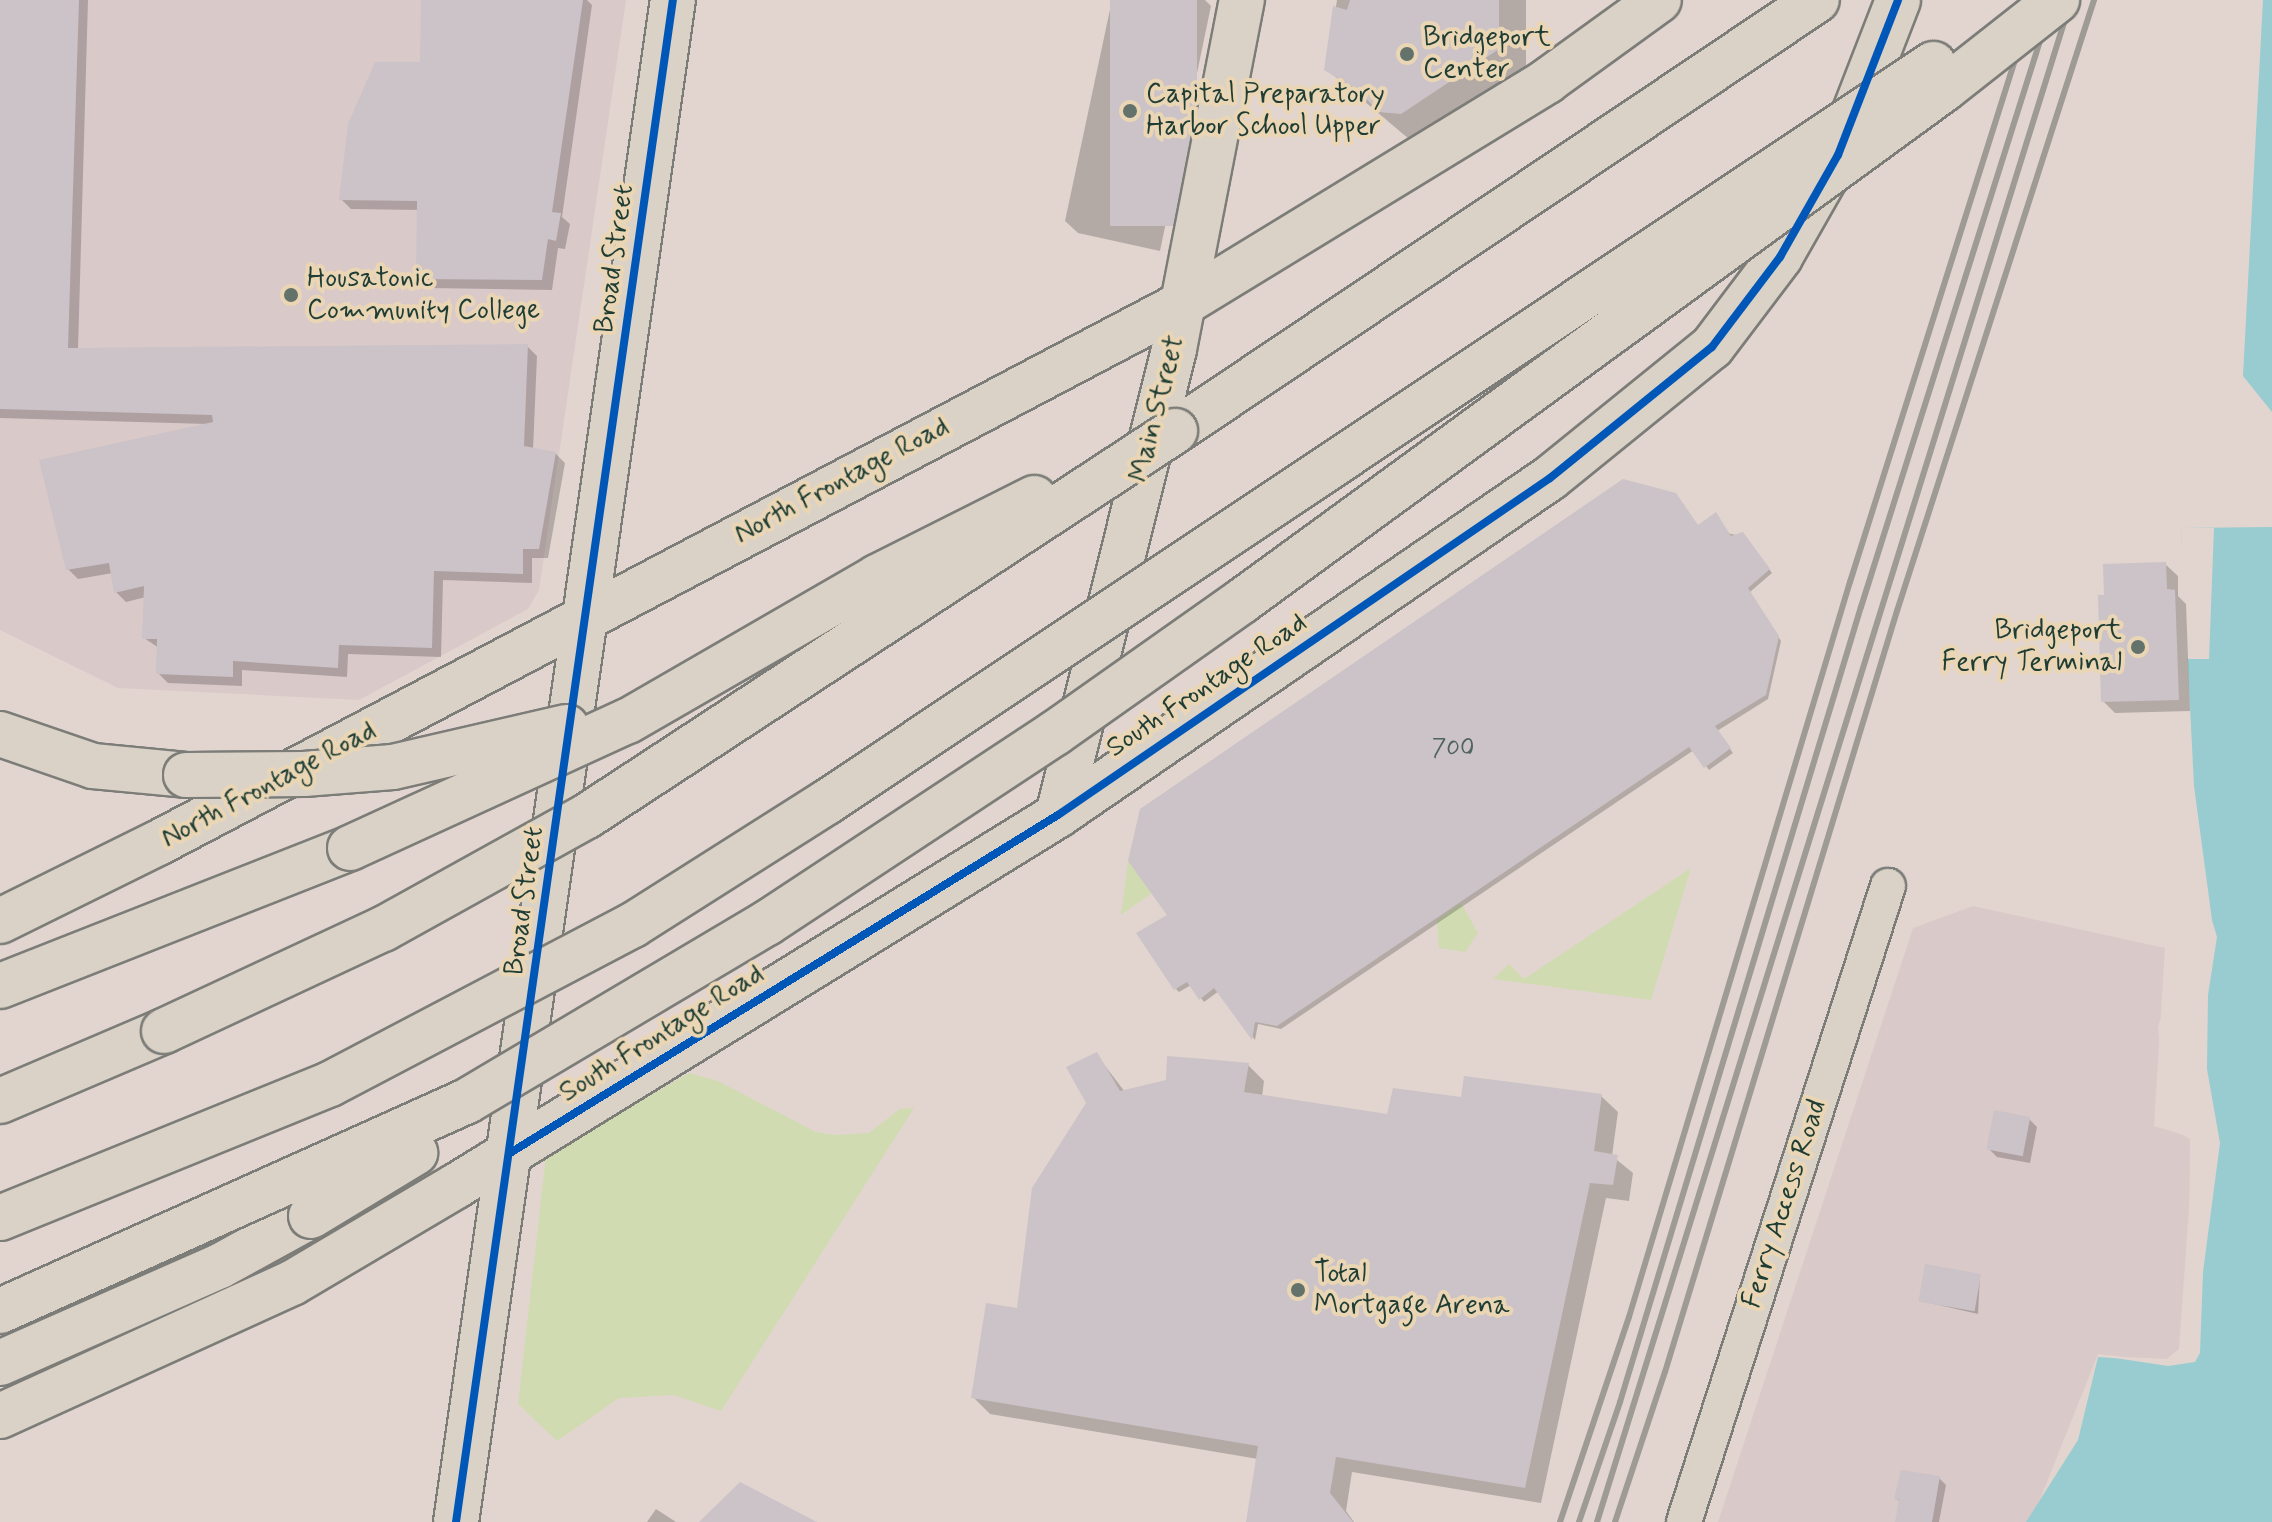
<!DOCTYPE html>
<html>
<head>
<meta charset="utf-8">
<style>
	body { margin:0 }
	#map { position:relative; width:2272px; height:1522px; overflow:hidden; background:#e2d5cf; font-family:Mynerve,sans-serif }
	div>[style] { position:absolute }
	.built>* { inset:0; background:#dac9c9 }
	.green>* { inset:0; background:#d0dbb1 }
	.water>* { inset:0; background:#98ccd1 }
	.pier>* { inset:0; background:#e2d5cf }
	.shadow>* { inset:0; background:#0003 }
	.building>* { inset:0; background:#cbc3c7; transform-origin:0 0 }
	.roads { filter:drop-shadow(2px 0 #7c7c78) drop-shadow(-2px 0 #7c7c78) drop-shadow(0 2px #7c7c78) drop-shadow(0 -2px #7c7c78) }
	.street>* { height:34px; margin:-17px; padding:0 17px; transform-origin:17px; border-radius:17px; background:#dad2c7 }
	.secondary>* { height:44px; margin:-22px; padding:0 22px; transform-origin:22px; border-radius:22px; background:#dad2c7 }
	.highway>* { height:44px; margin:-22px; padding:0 22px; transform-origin:22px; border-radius:22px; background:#dad2c7 }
	.rail>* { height:6px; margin:-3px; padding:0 3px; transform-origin:3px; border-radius:3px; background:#9d9b94 }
	.bridges { filter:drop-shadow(2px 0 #7c7c78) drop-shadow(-2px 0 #7c7c78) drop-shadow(0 2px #7c7c78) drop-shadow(0 -2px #7c7c78) }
	.highway-bridge>* { height:44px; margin:-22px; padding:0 22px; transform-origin:22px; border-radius:22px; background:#dad2c7 }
	.cycleway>* { height:8px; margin:-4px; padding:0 4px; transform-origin:4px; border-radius:4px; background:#0057b8 }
	.dots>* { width:22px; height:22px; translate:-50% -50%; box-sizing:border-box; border:4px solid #ead6b4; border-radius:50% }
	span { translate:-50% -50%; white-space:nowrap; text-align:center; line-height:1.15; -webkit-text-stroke:8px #ead6b4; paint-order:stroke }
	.number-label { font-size:24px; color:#50635e }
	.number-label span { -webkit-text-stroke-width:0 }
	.poi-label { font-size:28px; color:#1f3d34 }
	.left { translate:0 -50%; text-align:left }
	.right { translate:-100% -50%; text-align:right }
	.street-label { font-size:28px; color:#1f3d34 }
</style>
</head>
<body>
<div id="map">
	<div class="built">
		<i style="clip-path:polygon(0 0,626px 0,539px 590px,528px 609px,359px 700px,118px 688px,0 630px)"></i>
		<i style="clip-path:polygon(1973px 906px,2165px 948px,2154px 1126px,2194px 1138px,2178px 1363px,2098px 1354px,2031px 1522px,1718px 1522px,1913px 928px)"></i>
	</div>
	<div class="green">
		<i style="clip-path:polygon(1128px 861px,1152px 893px,1121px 915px)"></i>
		<i style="clip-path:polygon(1691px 868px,1651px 1000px,1493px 979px,1509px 964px,1524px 979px)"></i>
		<i style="clip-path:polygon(1461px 903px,1478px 933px,1465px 952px,1439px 948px,1437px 920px)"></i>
		<i style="clip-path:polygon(689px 1073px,718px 1081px,816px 1132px,835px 1135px,869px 1133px,900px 1109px,914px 1108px,721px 1411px,674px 1395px,619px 1398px,557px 1441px,518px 1404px,546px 1156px)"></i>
	</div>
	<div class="water">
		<i style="clip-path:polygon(2263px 0,2272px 0,2272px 412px,2243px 376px)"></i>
		<i style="clip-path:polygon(2272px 527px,2272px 1522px,2026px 1522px,2078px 1440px,2098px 1357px,2174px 1362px,2192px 1343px,2195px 1136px,2173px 1128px,2197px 946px,2212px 920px,2194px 786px,2181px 528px)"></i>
	</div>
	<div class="pier">
		<i style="clip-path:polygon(2181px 528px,2214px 528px,2209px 659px,2186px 659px)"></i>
		<i style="clip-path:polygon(2212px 920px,2217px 937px,2208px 995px,2207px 1069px,2220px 1143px,2203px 1272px,2200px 1353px,2195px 1362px,2168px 1366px,2102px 1356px,2167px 1359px,2188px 1341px,2190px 1139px,2169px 1127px,2158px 1027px,2176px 969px)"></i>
	</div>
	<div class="shadow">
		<i style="clip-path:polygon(0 0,88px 0,78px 350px,527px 346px,537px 356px,533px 450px,555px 453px,565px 463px,548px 558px,532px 558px,532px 583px,443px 580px,441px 657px,348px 654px,347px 677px,242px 670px,242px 686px,168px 683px,158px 673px,159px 648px,144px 638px,146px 597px,126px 602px,116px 592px,113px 573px,78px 579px,68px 569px,207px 424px,0 418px)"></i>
		<i style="clip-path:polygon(423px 0,587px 0,592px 5px,562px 217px,570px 224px,565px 249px,558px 248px,552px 290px,428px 288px,418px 278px,419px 210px,351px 209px,341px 199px,422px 64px)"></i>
		<i style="clip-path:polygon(1112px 0,1205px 0,1211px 6px,1160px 251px,1078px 233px,1065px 221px)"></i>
		<i style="clip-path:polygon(1337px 0,1526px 0,1526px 77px,1429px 142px,1409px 139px,1326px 69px)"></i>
		<i style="clip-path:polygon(1698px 527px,1746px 537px,1772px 573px,1750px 592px,1781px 641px,1768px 699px,1717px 731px,1733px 753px,1709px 770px,1694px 750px,1281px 1029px,1258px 1024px,1255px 1040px,1219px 991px,1204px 1002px,1191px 985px,1179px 992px,1176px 989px,1170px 915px)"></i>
		<i style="clip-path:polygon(2165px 564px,2178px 576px,2178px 596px,2186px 604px,2190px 711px,2115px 713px,2103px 701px,2106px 597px)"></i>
		<i style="clip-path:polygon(1096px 1054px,1125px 1092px,1248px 1065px,1264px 1081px,1262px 1097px,1389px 1116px,1463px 1099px,1601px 1096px,1618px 1112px,1612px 1156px,1633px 1173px,1629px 1201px,1606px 1198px,1541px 1503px,1352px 1472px,1346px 1511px,1354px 1522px,1248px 1522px,1258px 1459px,990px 1414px,973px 1397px,1019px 1311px,1088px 1103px)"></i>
		<i style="clip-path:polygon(2029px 1119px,2037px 1127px,2030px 1163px,1997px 1157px,1989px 1149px)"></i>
		<i style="clip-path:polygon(1980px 1276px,1978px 1314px,1921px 1301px)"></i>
		<i style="clip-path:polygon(1939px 1478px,1946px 1485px,1939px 1522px,1897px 1522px,1901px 1503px,1896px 1498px)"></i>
		<i style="clip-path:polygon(656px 1509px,676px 1522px,647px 1522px)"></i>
	</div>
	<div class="building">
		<i style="clip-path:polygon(0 0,79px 0,68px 348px,528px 344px,524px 446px,556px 452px,539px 549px,523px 549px,523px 574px,434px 571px,432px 648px,339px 645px,338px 668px,233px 661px,233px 677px,156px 674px,157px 639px,142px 639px,144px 586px,114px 593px,109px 563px,66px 570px,39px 460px,213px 422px,212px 415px,0 409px)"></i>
		<i style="clip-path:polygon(421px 0,583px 0,552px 212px,561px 213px,556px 241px,548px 239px,542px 280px,416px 279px,417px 201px,339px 200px,348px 124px,375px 62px,420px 62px)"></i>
		<i style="left:1110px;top:0;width:87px;height:226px"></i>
		<i style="clip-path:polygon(1350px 0,1499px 0,1499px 49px,1401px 114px,1379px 112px,1358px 90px,1324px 70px,1333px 6px,1347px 10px)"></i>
		<i style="clip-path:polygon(1623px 479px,1676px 493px,1698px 525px,1716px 512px,1731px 536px,1743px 532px,1770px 569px,1748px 588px,1779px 636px,1766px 695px,1715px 726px,1731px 748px,1704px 768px,1689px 747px,1277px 1026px,1255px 1022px,1252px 1040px,1214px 988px,1199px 1000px,1187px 982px,1174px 990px,1136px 933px,1167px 915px,1128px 861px,1140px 809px)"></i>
		<i style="clip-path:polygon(2166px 562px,2167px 589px,2175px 590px,2179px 700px,2101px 702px,2098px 595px,2104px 595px,2103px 564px)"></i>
		<i style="clip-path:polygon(1097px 1052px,1120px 1091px,1166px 1080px,1167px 1056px,1205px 1059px,1249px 1063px,1244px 1092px,1387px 1114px,1393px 1088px,1461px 1097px,1464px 1076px,1602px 1094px,1594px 1151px,1618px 1155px,1613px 1185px,1590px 1183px,1525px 1488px,1336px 1457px,1330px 1493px,1353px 1522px,1246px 1522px,1258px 1446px,971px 1398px,986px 1303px,1017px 1308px,1032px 1188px,1086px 1103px,1066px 1067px)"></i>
		<i style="left:1994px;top:1110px;width:37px;height:40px;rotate:11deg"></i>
		<i style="left:1925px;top:1264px;width:57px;height:38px;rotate:10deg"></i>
		<i style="clip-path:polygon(1901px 1470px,1940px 1476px,1932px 1522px,1895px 1522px,1899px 1500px,1894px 1499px)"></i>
		<i style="clip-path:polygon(740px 1482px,817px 1522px,699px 1522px)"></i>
	</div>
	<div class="roads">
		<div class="street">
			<i style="left:1684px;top:1522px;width:668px;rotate:-72.22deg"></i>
		</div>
		<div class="secondary">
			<i style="left:1058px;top:815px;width:480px;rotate:-76deg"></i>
			<i style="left:1174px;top:349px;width:356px;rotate:-79deg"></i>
			<i style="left:0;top:921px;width:176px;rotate:-26.3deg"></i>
			<i style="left:158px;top:843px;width:1159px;rotate:-27.76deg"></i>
			<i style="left:1184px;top:303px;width:426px;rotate:-31.4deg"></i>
			<i style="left:1547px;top:81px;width:138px;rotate:-35.9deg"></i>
			<i style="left:0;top:1416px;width:321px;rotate:-24.5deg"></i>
			<i style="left:292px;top:1283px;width:191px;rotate:-30.6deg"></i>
			<i style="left:456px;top:1186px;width:707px;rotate:-31.64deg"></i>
			<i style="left:1058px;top:815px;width:596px;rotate:-34.41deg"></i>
			<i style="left:1550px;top:478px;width:208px;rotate:-39deg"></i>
			<i style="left:1712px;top:347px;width:113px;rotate:-52.9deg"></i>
			<i style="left:1780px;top:257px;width:117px;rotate:-60.4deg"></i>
			<i style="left:1838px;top:155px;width:166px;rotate:-68.8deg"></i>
			<i style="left:456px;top:1522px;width:1537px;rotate:-81.89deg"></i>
		</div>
		<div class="highway">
			<i style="left:1175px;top:431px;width:773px;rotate:-33.88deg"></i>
			<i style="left:0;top:734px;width:98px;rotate:19deg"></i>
			<i style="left:93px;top:766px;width:93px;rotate:5.5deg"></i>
			<i style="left:0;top:986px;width:376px;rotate:-21.5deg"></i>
			<i style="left:0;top:1101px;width:178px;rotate:-23.1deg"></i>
			<i style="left:0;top:1363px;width:240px;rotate:-23.8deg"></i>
			<i style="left:220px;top:1266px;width:104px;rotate:-28.8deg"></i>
		</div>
	</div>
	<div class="rail">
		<i style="left:1560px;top:1522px;width:216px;rotate:-71.4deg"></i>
		<i style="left:1629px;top:1317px;width:768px;rotate:-73.27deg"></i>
		<i style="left:1850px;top:582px;width:610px;rotate:-72.46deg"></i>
		<i style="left:1579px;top:1522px;width:127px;rotate:-71.1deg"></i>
		<i style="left:1620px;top:1402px;width:831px;rotate:-73.14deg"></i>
		<i style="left:1861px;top:607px;width:637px;rotate:-72.45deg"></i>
		<i style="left:1597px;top:1522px;width:1594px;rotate:-72.7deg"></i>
		<i style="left:1615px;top:1522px;width:158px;rotate:-71.6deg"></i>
		<i style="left:1665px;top:1372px;width:796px;rotate:-73.05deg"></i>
		<i style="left:1897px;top:611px;width:642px;rotate:-72.13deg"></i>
	</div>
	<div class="bridges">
		<div class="highway-bridge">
			<i style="left:186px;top:775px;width:118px;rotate:-0.5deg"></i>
			<i style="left:304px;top:774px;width:89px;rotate:-4.5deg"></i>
			<i style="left:393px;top:767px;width:178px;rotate:-13deg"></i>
			<i style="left:350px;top:848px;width:306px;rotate:-24.6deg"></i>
			<i style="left:628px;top:721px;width:288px;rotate:-30deg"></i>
			<i style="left:877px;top:577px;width:176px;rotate:-26.7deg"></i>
			<i style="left:164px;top:1031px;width:242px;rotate:-25deg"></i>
			<i style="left:383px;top:929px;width:233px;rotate:-29deg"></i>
			<i style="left:587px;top:816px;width:703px;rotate:-33.22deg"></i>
			<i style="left:311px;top:1216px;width:122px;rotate:-31.2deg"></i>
			<i style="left:0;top:1218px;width:356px;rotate:-22.1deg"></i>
			<i style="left:330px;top:1084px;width:342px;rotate:-27.7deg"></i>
			<i style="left:633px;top:925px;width:230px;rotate:-32.4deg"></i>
			<i style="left:827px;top:802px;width:1330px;rotate:-33.71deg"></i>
			<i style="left:0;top:1311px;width:512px;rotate:-24.21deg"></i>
			<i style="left:467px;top:1101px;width:349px;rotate:-30.7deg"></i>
			<i style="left:767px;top:923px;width:345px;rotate:-33.4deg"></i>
			<i style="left:1055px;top:733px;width:229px;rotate:-35.2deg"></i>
			<i style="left:1242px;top:601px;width:869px;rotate:-36.1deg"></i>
			<i style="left:1944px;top:89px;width:144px;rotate:-38.2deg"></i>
		</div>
	</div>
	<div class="cycleway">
		<i style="left:510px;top:1153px;width:644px;rotate:-31.67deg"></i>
		<i style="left:1058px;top:815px;width:596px;rotate:-34.41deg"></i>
		<i style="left:1550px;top:478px;width:208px;rotate:-39deg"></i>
		<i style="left:1712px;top:347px;width:113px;rotate:-52.9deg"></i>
		<i style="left:1780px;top:257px;width:117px;rotate:-60.4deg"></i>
		<i style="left:1838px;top:155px;width:166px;rotate:-68.8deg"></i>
		<i style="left:456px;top:1522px;width:1537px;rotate:-81.89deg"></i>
	</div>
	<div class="dots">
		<i style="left:1407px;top:54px;background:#63726a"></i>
		<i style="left:1130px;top:111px;background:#63726a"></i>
		<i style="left:291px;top:295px;background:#63726a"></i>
		<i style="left:2138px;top:647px;background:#63726a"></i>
		<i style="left:1298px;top:1290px;background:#63726a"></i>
	</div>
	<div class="number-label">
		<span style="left:1453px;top:749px">700</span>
	</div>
	<div class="poi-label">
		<span class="left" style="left:1423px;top:54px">Bridgeport<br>Center</span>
		<span class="left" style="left:1146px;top:111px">Capital Preparatory<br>Harbor School Upper</span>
		<span class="left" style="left:307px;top:295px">Housatonic<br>Community College</span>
		<span class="right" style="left:2122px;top:647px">Bridgeport<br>Ferry Terminal</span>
		<span class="left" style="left:1314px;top:1290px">Total<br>Mortgage Arena</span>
	</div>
	<div class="street-label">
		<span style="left:615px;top:259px;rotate:-82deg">Broad Street</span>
		<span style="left:1158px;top:409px;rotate:-76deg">Main Street</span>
		<span style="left:842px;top:481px;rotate:-28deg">North Frontage Road</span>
		<span style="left:1207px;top:686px;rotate:-34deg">South Frontage Road</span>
		<span style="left:269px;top:785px;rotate:-28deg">North Frontage Road</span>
		<span style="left:525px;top:901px;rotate:-82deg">Broad Street</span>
		<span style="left:662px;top:1034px;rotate:-32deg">South Frontage Road</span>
		<span style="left:1785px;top:1204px;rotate:-72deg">Ferry Access Road</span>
	</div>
</div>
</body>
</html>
